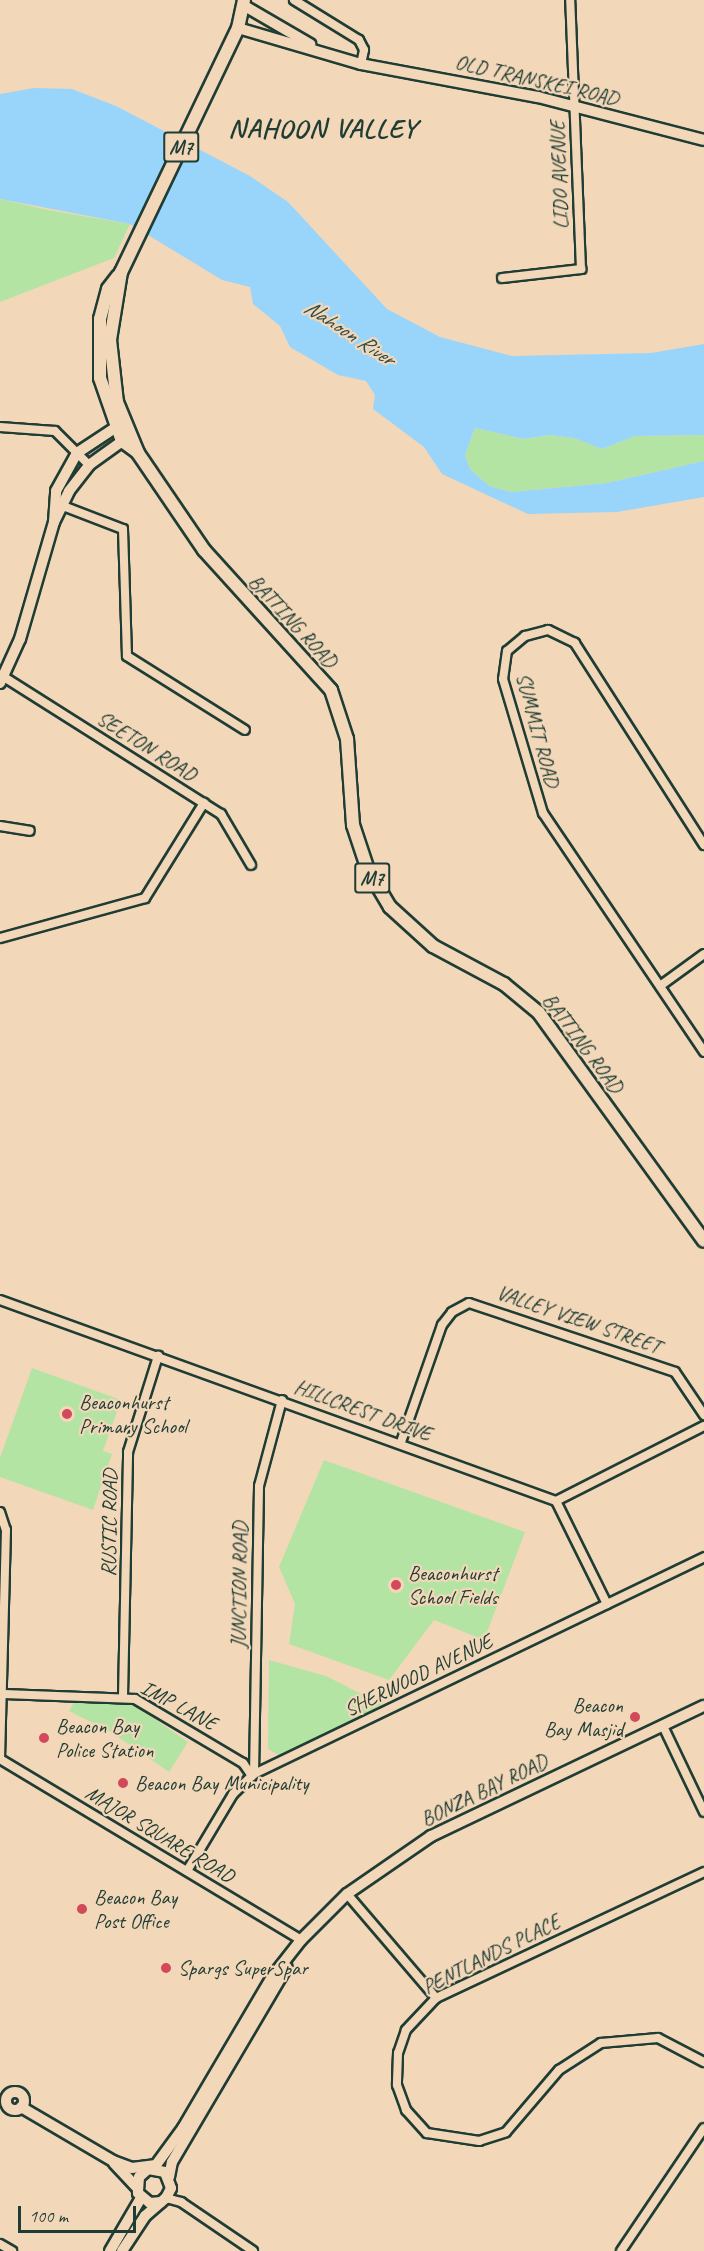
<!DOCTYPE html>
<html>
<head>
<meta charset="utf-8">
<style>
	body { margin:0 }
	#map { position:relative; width:704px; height:2251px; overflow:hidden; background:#f3d7b9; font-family:Caveat,sans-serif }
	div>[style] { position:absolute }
	.green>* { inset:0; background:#b4e4a3 }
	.water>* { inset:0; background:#99d5fa }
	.roads { filter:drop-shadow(2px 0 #1f3d34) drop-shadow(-2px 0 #1f3d34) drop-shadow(0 2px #1f3d34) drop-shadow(0 -2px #1f3d34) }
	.street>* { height:8px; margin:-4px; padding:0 4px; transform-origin:4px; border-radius:4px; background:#f3d7b9 }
	.secondary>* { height:10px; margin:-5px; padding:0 5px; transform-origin:5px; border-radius:5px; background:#f3d7b9 }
	.secondary>.ring { margin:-5px; padding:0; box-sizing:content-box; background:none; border:10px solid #f3d7b9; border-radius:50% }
	.primary>* { height:12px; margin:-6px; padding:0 6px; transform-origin:6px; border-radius:6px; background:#f3d7b9 }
	.dots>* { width:16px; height:16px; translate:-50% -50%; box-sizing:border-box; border:3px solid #f3d7b9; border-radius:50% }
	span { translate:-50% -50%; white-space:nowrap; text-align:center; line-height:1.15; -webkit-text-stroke:4.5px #f3d7b9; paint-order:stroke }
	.shield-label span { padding:2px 4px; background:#f3d7b9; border:2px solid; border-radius:4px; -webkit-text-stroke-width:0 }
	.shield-label { font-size:20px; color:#1f3d34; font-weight:700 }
	.street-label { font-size:21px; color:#1f3d34 }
	.poi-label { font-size:21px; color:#1f3d34 }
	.left { translate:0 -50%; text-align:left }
	.right { translate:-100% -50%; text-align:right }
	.water-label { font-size:22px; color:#2b4c48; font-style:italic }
	.district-label { font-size:27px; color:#1f3d34; font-weight:700; letter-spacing:1.5px }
	.scale { position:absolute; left:18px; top:2206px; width:118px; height:27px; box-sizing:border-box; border:3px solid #1f3d34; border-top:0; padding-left:8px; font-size:18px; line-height:21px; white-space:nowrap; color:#1f3d34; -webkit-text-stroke:4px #f3d7b9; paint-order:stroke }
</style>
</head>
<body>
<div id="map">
	<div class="green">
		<i style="clip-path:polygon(0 199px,48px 210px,130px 224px,114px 258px,0 302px)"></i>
		<i style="clip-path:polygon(475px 428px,524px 439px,549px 435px,574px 438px,602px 449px,635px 436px,704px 435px,704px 461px,607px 483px,511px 492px,489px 486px,470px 469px,465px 455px)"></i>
		<i style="clip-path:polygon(32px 1368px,121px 1400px,103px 1451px,112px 1454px,93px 1510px,0 1477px,0 1458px)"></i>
		<i style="clip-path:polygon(324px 1460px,525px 1532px,484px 1640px,434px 1620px,389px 1680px,289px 1644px,295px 1604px,279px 1567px)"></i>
		<i style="clip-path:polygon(269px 1660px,326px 1676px,383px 1705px,279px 1755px,268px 1749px)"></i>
		<i style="clip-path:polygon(76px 1699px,118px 1701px,137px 1707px,188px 1742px,169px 1772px,111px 1732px,69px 1711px)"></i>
	</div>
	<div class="water">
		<i style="clip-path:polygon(34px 88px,72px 89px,116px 106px,250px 176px,288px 202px,387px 309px,440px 337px,512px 356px,651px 353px,704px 344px,704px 435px,635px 436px,602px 449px,574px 438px,549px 435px,524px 439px,475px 428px,465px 455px,470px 469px,489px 486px,511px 492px,607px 483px,704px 461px,704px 497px,617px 512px,528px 514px,442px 474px,424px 447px,373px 409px,375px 395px,366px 381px,338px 375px,290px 347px,280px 326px,253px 304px,250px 287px,222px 280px,130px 224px,0 199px,0 94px)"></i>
	</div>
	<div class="roads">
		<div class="street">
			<i style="left:294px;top:0;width:76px;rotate:31.6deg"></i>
			<i style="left:359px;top:40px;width:11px;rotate:63deg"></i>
			<i style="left:364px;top:50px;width:14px;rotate:102deg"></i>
			<i style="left:502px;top:278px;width:80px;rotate:-6.5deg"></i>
			<i style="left:581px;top:269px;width:269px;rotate:-92.3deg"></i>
			<i style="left:0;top:427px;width:55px;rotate:4.2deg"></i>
			<i style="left:55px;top:431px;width:48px;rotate:45deg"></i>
			<i style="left:63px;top:506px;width:64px;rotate:21deg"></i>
			<i style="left:123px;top:529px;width:127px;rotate:88.2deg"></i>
			<i style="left:127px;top:656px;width:139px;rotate:32.1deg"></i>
			<i style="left:4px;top:677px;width:257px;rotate:32.3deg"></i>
			<i style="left:221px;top:814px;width:59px;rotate:59.5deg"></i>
			<i style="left:0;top:826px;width:30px;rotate:9deg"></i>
			<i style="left:704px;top:845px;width:240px;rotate:-122.6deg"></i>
			<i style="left:575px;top:643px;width:30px;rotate:-154deg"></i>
			<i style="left:548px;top:630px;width:24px;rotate:165deg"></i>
			<i style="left:525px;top:636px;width:23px;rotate:140deg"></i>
			<i style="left:507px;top:651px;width:28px;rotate:98deg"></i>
			<i style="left:503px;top:679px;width:140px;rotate:73.4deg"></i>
			<i style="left:543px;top:813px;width:288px;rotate:56deg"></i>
			<i style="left:0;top:938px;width:150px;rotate:-15.4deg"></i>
			<i style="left:145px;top:898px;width:112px;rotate:-58.2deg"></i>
			<i style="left:660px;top:986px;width:54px;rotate:-36deg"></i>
			<i style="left:0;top:1300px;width:591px;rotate:19.88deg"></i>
			<i style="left:556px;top:1501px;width:166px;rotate:-26.9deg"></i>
			<i style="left:401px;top:1442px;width:124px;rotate:-70.7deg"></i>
			<i style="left:442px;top:1325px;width:16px;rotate:-52deg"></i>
			<i style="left:452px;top:1312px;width:19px;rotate:-28deg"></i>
			<i style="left:469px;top:1303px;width:217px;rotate:18.5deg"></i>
			<i style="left:675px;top:1372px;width:52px;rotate:56deg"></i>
			<i style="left:556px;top:1501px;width:115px;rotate:63.7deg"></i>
			<i style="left:0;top:1512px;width:19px;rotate:72deg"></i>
			<i style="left:6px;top:1530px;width:227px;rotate:91.5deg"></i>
			<i style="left:4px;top:1694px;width:131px;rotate:2.2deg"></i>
			<i style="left:135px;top:1699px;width:126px;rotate:30.7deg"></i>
			<i style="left:243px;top:1763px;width:16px;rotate:55deg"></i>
			<i style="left:123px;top:1696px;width:244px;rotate:-88.8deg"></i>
			<i style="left:128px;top:1452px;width:101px;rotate:-72.6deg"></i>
			<i style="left:663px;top:1726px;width:95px;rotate:64.5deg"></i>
			<i style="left:0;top:1759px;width:351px;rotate:31deg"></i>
			<i style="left:254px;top:1774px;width:288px;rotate:-89deg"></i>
			<i style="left:259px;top:1486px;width:89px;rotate:-75deg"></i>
			<i style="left:187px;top:1871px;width:90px;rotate:-59.1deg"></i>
			<i style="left:233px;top:1794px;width:29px;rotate:-44deg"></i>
			<i style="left:254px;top:1774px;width:500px;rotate:-25.7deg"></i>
			<i style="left:704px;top:1872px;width:296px;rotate:154.8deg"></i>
			<i style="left:436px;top:1998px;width:44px;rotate:133.2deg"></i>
			<i style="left:406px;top:2030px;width:24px;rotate:109deg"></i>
			<i style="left:398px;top:2053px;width:32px;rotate:92deg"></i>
			<i style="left:397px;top:2085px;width:27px;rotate:70deg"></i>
			<i style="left:406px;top:2110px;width:31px;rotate:48deg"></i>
			<i style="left:427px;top:2133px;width:53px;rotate:8.7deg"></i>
			<i style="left:479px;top:2141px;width:28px;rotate:-18deg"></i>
			<i style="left:506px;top:2132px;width:82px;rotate:-49.5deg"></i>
			<i style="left:559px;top:2070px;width:50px;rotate:-32.7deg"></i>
			<i style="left:601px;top:2043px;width:57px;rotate:-5deg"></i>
			<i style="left:658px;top:2038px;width:52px;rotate:27.6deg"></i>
			<i style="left:347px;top:1894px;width:137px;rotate:49.4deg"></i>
			<i style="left:166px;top:2198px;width:16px;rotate:15deg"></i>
			<i style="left:181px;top:2202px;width:87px;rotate:34.2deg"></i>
			<i style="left:0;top:2244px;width:14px;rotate:30deg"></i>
			<i style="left:621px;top:2251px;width:148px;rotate:-56deg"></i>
		</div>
		<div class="secondary">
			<i style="left:243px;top:5px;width:78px;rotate:30.2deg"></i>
			<i style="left:238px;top:28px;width:128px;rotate:16.3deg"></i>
			<i style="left:361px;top:64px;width:180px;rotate:10.6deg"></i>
			<i style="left:538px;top:97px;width:171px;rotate:14.5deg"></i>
			<i style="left:54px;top:522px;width:31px;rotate:-86deg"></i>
			<i style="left:56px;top:491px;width:43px;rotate:-61.1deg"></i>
			<i style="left:77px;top:453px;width:56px;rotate:-33.4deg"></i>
			<i style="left:0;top:683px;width:48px;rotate:-65.6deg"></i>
			<i style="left:20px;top:639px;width:122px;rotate:-73.8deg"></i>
			<i style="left:54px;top:522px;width:34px;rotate:-64deg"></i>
			<i style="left:69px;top:491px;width:33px;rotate:-52deg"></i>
			<i style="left:89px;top:465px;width:48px;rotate:-35.7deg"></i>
			<i class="ring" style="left:6px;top:2092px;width:8px;height:8px"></i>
			<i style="left:21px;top:2107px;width:107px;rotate:30.4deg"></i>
			<i style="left:113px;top:2161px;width:20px;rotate:20deg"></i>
			<i style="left:132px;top:2168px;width:24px;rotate:-7deg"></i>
			<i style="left:156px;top:2165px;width:46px;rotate:-53.9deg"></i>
			<i style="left:183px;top:2128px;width:175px;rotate:-59.5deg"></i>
			<i style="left:272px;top:1977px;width:47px;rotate:-51.9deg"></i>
			<i style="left:301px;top:1940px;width:65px;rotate:-45deg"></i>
			<i style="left:347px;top:1894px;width:102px;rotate:-34.6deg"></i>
			<i style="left:431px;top:1836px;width:302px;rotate:-25.5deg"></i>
			<i style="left:114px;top:2163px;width:33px;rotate:47deg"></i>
			<i style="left:169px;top:2177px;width:15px;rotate:-79deg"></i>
			<i style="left:172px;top:2162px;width:226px;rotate:-59.5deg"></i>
			<i style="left:110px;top:2251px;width:61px;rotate:-59.7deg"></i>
			<i style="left:122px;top:2251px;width:42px;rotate:-56.7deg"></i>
			<i style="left:145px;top:2216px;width:28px;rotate:-41deg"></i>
			<i style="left:166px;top:2198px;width:11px;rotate:-63deg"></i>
			<i style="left:171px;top:2188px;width:17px;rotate:-111deg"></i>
			<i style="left:165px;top:2172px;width:17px;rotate:-170deg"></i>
			<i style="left:148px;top:2169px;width:12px;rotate:138deg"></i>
			<i style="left:139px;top:2177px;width:16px;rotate:94deg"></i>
			<i style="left:138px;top:2193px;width:16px;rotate:40deg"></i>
			<i style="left:150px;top:2203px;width:11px;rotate:-5deg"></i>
		</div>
		<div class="primary">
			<i style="left:244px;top:0;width:29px;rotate:102deg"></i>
			<i style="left:238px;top:28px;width:271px;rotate:115.6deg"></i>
			<i style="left:121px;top:272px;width:69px;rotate:99.2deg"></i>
			<i style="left:110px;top:340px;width:62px;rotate:83.6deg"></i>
			<i style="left:117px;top:402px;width:55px;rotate:67.6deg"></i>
			<i style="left:138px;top:453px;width:117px;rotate:55.8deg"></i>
			<i style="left:204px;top:550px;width:189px;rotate:47.8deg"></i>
			<i style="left:331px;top:690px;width:52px;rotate:71.9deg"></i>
			<i style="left:347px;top:739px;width:86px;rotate:86deg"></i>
			<i style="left:353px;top:825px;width:47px;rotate:71.6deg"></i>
			<i style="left:368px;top:870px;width:43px;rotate:59.3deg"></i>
			<i style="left:390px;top:907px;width:58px;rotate:42.2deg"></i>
			<i style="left:433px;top:946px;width:81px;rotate:28.2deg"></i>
			<i style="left:504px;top:984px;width:45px;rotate:39.6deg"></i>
			<i style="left:539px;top:1013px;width:281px;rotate:54.1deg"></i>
			<i style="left:118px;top:276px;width:16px;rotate:128deg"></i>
			<i style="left:108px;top:289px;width:31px;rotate:105deg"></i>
			<i style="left:100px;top:319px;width:59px;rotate:90deg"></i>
			<i style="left:100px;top:378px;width:67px;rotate:70.8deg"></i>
			<i style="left:122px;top:441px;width:19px;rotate:36deg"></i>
		</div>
	</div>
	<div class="dots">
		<i style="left:67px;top:1414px;background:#d1495b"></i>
		<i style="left:396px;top:1585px;background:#d1495b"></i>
		<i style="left:635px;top:1717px;background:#d1495b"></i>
		<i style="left:44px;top:1738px;background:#d1495b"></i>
		<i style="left:123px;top:1783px;background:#d1495b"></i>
		<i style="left:82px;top:1909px;background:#d1495b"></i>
		<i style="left:166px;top:1968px;background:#d1495b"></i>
	</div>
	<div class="shield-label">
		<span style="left:181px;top:147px">M7</span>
		<span style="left:372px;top:878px">M7</span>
	</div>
	<div class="street-label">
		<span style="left:537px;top:80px;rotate:13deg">OLD TRANSKEI ROAD</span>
		<span style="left:559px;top:175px;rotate:-92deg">LIDO AVENUE</span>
		<span style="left:293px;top:621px;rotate:47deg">BATTING ROAD</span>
		<span style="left:538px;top:730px;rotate:75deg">SUMMIT ROAD</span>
		<span style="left:147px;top:746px;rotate:32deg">SEETON ROAD</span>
		<span style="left:583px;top:1043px;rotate:53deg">BATTING ROAD</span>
		<span style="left:579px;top:1319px;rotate:19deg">VALLEY VIEW STREET</span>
		<span style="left:363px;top:1410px;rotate:20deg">HILLCREST DRIVE</span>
		<span style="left:109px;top:1523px;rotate:-89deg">RUSTIC ROAD</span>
		<span style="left:239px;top:1585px;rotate:-89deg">JUNCTION ROAD</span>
		<span style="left:418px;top:1675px;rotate:-26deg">SHERWOOD AVENUE</span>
		<span style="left:179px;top:1705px;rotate:28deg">IMP LANE</span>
		<span style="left:484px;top:1790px;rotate:-26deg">BONZA BAY ROAD</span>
		<span style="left:160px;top:1834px;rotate:31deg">MAJOR SQUARE ROAD</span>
		<span style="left:491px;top:1954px;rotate:-27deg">PENTLANDS PLACE</span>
	</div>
	<div class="poi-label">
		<span class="left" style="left:79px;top:1414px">Beaconhurst<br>Primary School</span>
		<span class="left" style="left:408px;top:1585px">Beaconhurst<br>School Fields</span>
		<span class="right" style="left:623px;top:1717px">Beacon<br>Bay Masjid</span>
		<span class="left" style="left:56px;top:1738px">Beacon Bay<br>Police Station</span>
		<span class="left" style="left:135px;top:1783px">Beacon Bay Municipality</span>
		<span class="left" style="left:94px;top:1909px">Beacon Bay<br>Post Office</span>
		<span class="left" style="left:178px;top:1968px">Spargs SuperSpar</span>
	</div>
	<div class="water-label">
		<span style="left:349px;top:333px;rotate:33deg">Nahoon River</span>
	</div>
	<div class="district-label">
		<span style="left:323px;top:129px">NAHOON VALLEY</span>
	</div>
	<div class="scale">100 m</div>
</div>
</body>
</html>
